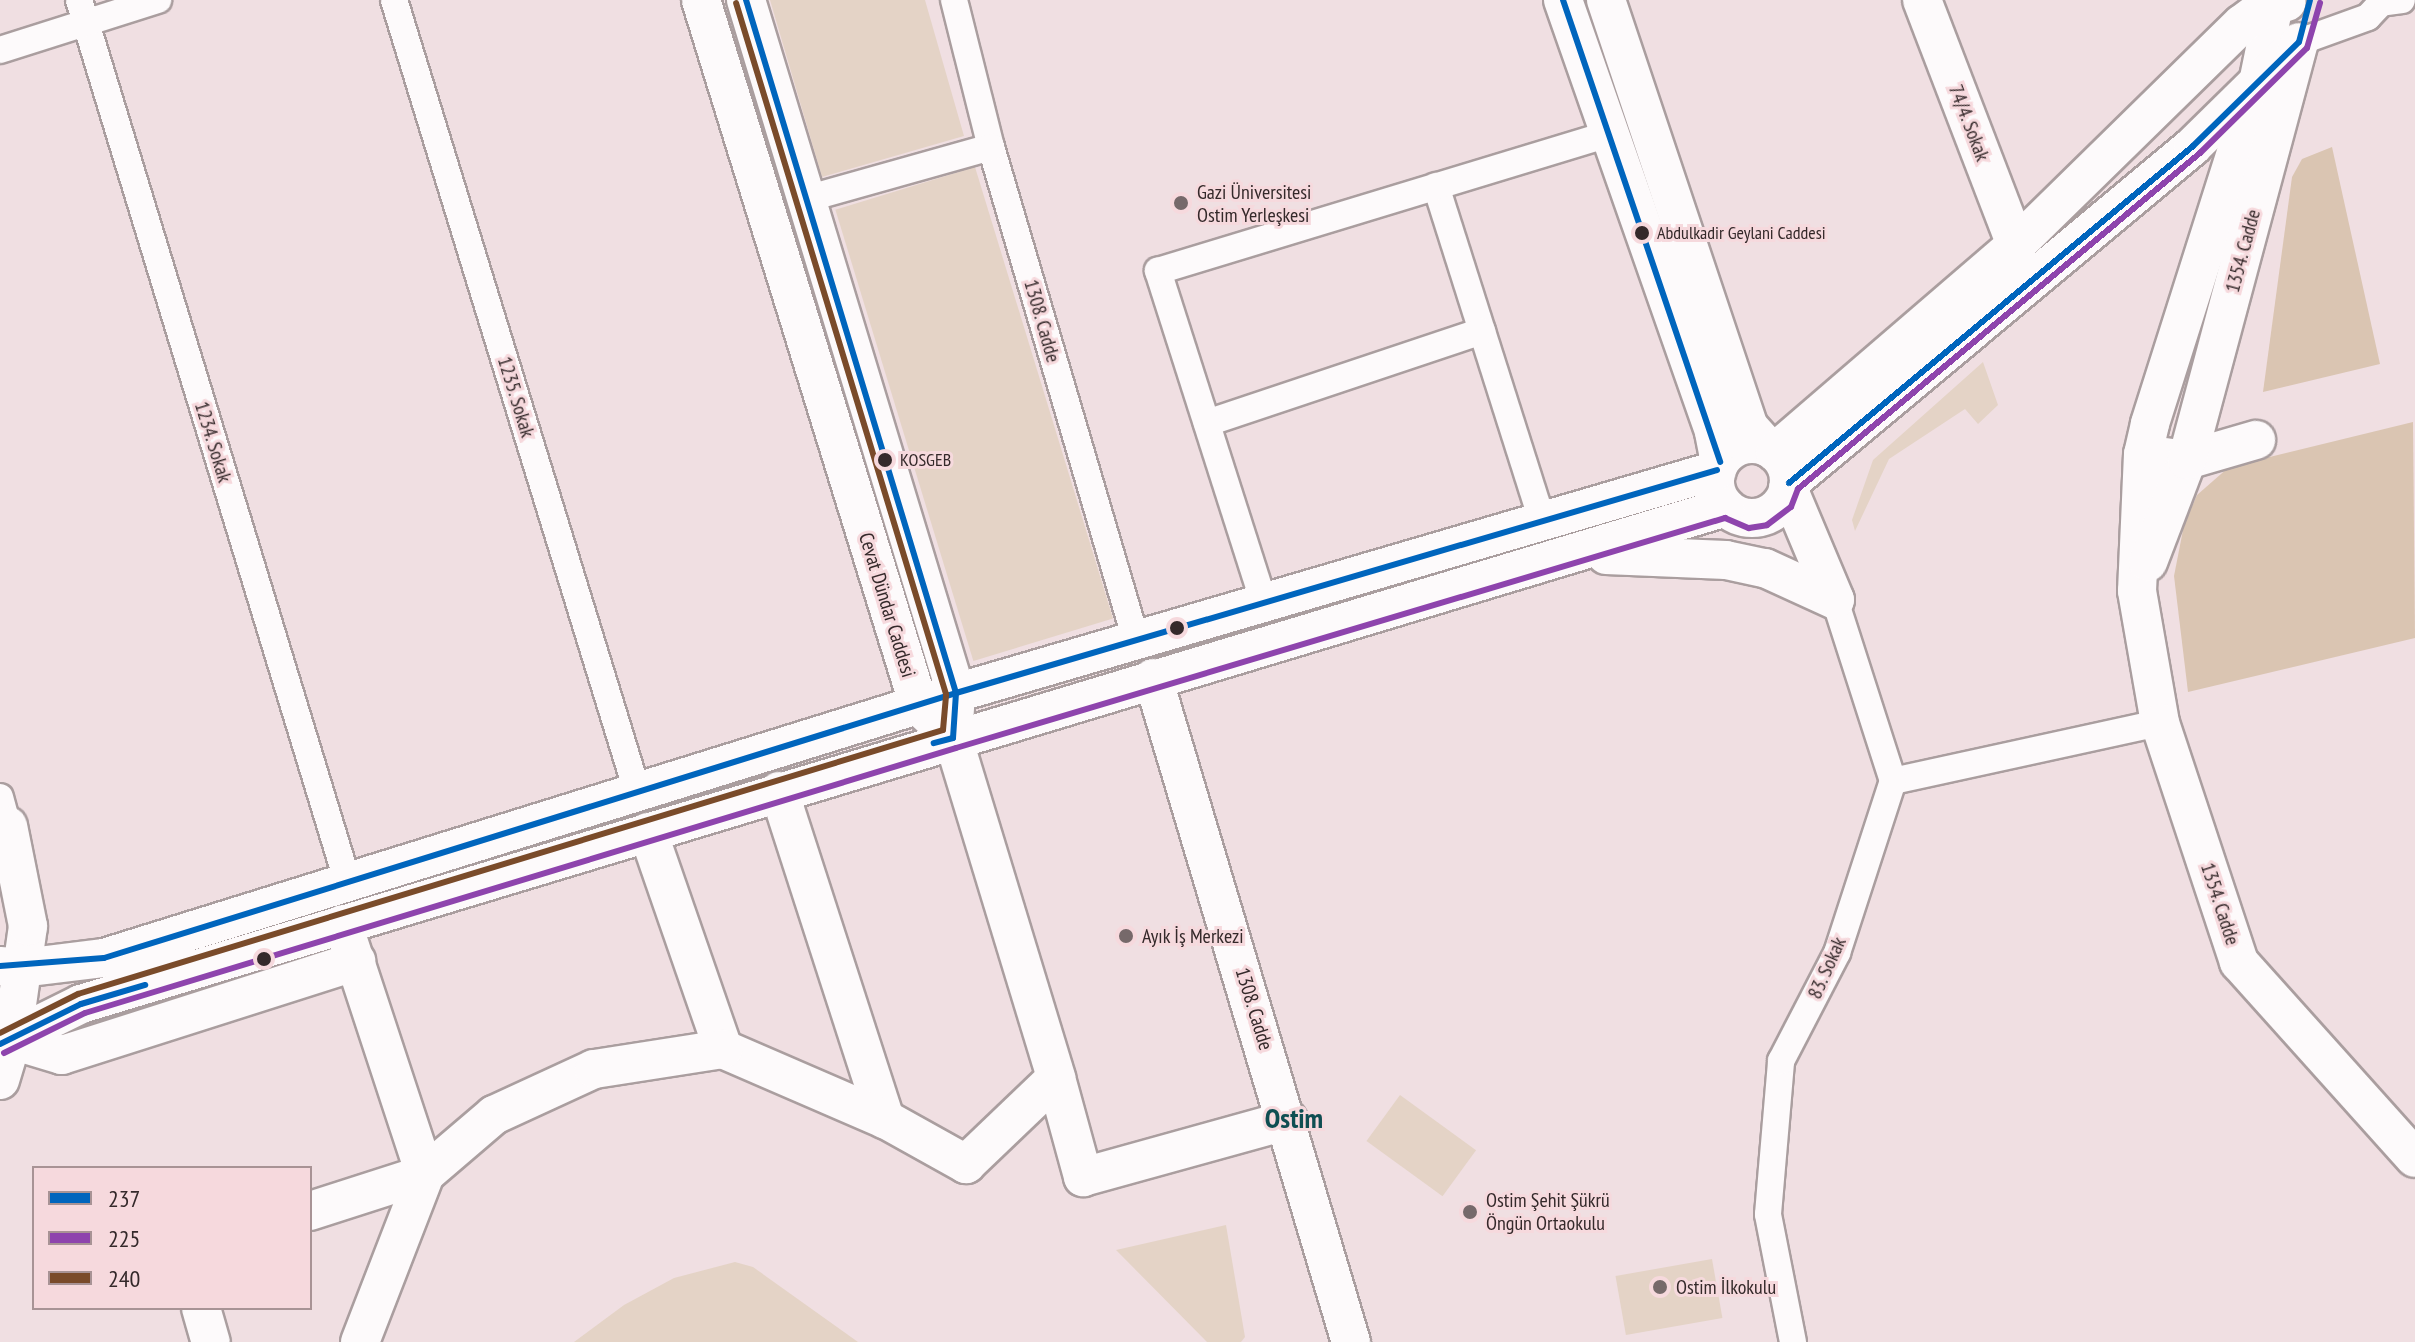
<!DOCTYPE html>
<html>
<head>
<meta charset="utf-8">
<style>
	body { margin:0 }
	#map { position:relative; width:2415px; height:1342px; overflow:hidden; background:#f0dfe2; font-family:"PT Sans Narrow",sans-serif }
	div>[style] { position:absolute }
	.green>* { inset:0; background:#e4d3c6; transform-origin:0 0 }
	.forest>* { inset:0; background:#dac5b2 }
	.roads { filter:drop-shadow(2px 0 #aa9e9f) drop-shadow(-2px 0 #aa9e9f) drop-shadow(0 2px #aa9e9f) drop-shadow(0 -2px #aa9e9f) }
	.street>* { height:26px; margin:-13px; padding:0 13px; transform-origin:13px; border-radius:13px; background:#fdfafb }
	.secondary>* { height:38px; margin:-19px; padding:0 19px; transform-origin:19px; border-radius:19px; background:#fdfafb }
	.secondary>.ring { margin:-19px; padding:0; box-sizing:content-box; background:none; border:38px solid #fdfafb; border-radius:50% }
	.bus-1>* { height:6px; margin:-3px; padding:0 3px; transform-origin:3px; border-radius:3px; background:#0065bd }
	.bus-2>* { height:6px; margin:-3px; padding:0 3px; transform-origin:3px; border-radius:3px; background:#8e44ad }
	.bus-3>* { height:6px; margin:-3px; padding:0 3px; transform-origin:3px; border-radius:3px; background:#7a4b2a }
	.dots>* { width:22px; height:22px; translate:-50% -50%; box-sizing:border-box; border:4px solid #f6d9dd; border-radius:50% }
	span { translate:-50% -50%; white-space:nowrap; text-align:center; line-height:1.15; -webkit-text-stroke:6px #f6d9dd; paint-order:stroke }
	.bus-label { font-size:18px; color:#34292a }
	.left { translate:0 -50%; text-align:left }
	.street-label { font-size:20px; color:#34292a }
	.poi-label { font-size:20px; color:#34292a }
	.district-label { font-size:28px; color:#0f4e52; font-weight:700 }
	.legend { position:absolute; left:32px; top:1166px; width:280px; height:144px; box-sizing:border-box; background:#f6d9dd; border:2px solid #a89395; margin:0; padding:10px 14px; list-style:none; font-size:24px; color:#34292a }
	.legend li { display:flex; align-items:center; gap:16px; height:40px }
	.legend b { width:40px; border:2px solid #a89395 }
</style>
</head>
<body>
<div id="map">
	<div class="green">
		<i style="clip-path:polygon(770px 0,925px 0,964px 136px,822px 177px)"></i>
		<i style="left:975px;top:167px;width:472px;height:146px;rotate:73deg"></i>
		<i style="clip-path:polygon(1983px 362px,1998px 405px,1978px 424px,1965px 409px,1889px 459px,1855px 531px,1852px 520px,1873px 460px)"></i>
		<i style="left:1400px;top:1095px;width:94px;height:57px;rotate:36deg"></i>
		<i style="clip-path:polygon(1226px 1225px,1245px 1337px,1241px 1342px,1207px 1342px,1116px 1250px)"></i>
		<i style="left:1712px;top:1259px;width:60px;height:98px;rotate:80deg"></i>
		<i style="clip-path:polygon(735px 1262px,753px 1267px,858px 1342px,574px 1342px,624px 1305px,674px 1278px)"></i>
	</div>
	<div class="forest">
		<i style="clip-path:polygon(2332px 147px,2380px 364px,2263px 392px,2292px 177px,2302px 159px)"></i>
		<i style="clip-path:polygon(2413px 422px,2415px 638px,2188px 692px,2174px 576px,2184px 525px,2197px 495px,2229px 467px)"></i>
	</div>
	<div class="roads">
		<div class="street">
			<i style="left:79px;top:0;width:923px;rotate:73.06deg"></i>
			<i style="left:394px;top:0;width:831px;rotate:72.92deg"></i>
			<i style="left:954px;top:0;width:152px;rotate:75.9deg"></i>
			<i style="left:991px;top:147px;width:514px;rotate:73.61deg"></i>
			<i style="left:2299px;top:42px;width:73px;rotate:-19.9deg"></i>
			<i style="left:2368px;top:17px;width:19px;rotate:-47deg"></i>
			<i style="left:2381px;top:3px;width:21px;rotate:-8deg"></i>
			<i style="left:0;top:50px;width:166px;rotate:-17.6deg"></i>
			<i style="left:1436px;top:186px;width:351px;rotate:72.4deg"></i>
			<i style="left:806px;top:199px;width:192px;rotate:-15.7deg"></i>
			<i style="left:1207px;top:423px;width:290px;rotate:-18.5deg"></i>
			<i style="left:1264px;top:603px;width:349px;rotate:-107.7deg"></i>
			<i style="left:1158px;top:271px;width:474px;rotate:-16.9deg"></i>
			<i style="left:1893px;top:781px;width:273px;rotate:-12.3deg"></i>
			<i style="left:0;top:797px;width:30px;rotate:75deg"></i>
			<i style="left:1793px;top:1342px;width:130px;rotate:-101.1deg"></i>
			<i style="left:1768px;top:1214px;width:154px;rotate:-85.1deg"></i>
			<i style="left:1781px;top:1061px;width:122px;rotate:-62.6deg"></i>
			<i style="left:1837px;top:953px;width:181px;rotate:-72deg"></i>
			<i style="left:1893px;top:781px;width:190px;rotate:-107.8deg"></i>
		</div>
		<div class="secondary">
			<i style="left:701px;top:0;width:739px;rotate:72.84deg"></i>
			<i style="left:919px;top:706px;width:23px;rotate:43deg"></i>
			<i style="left:746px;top:0;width:724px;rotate:73.14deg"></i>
			<i style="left:956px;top:693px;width:45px;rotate:93.8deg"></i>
			<i style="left:953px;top:738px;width:355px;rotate:73.1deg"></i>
			<i style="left:1563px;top:0;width:458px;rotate:70.7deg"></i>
			<i style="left:1714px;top:432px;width:31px;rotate:79deg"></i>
			<i style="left:1606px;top:0;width:450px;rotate:71.5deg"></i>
			<i style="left:1749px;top:427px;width:27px;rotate:48deg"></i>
			<i style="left:1922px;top:0;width:262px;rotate:69deg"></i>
			<i style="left:2275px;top:0;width:85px;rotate:101.6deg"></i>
			<i style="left:2258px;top:83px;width:358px;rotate:107.6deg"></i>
			<i style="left:2150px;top:424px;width:31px;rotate:103deg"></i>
			<i style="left:2143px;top:454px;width:137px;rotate:92.5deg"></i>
			<i style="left:2137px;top:591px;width:134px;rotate:80.1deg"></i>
			<i style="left:2160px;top:723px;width:252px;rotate:71.7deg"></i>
			<i style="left:2239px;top:962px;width:263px;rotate:48.1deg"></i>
			<i class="ring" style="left:1715px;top:444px;width:36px;height:36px"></i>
			<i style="left:1775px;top:452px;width:318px;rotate:-40.7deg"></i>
			<i style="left:2016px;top:245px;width:316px;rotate:-44.4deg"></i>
			<i style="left:2242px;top:24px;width:21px;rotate:-37deg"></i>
			<i style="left:2259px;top:11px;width:29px;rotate:-18deg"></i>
			<i style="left:2165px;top:457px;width:22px;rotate:8deg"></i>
			<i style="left:2187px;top:460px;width:72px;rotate:-16.2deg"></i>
			<i style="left:1789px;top:483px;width:526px;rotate:-39.83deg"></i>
			<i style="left:2193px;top:146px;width:148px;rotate:-44.5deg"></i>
			<i style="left:1788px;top:488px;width:121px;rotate:67.2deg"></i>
			<i style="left:1606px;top:555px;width:120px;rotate:2.4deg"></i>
			<i style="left:1726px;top:560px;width:40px;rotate:12deg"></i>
			<i style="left:1765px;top:568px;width:77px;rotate:24.6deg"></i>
			<i style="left:2148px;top:562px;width:109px;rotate:-69.1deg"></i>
			<i style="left:2187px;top:460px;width:430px;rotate:-75deg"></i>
			<i style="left:1153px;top:678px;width:693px;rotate:73.4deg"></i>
			<i style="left:779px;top:791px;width:345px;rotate:72.1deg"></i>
			<i style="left:648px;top:832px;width:230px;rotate:70.9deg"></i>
			<i style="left:723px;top:1049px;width:176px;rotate:23.4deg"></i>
			<i style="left:885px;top:1119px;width:93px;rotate:29.1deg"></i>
			<i style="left:966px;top:1164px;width:124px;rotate:-43.7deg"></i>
			<i style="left:1056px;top:1078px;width:103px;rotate:74.7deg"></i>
			<i style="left:1083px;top:1177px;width:213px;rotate:-15.5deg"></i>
			<i style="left:0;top:966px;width:22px;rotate:5deg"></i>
			<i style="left:22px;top:968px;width:83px;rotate:-7deg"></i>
			<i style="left:104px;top:958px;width:892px;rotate:-17.28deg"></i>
			<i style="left:956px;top:693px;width:793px;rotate:-16.33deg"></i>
			<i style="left:12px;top:1040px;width:52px;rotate:16.7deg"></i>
			<i style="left:62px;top:1055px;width:309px;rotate:-17.7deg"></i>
			<i style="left:0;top:1044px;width:90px;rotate:-26.3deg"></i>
			<i style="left:81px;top:1004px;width:1718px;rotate:-16.81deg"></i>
			<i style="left:0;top:1080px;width:42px;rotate:-73.3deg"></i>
			<i style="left:12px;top:1040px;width:115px;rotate:-82deg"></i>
			<i style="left:28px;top:926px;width:102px;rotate:-101.3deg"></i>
			<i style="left:310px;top:1211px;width:121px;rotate:-17.8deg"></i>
			<i style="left:425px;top:1174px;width:263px;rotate:-108.2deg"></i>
			<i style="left:201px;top:1308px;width:35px;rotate:74deg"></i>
			<i style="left:360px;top:1342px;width:180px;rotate:-68.8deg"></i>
			<i style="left:425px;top:1174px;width:91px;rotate:-40.5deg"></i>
			<i style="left:494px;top:1115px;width:110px;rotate:-24.7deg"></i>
			<i style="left:594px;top:1069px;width:131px;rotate:-8.8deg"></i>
		</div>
	</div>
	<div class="bus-1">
		<i style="left:746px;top:0;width:724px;rotate:73.14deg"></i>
		<i style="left:956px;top:693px;width:45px;rotate:93.8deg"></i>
		<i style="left:953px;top:738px;width:20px;rotate:165deg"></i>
		<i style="left:1563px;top:0;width:488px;rotate:71.2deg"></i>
		<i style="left:1789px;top:483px;width:526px;rotate:-39.83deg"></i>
		<i style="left:2193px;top:146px;width:148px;rotate:-44.5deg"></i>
		<i style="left:2299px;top:42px;width:43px;rotate:-75.3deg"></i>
		<i style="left:0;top:966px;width:104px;rotate:-4.4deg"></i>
		<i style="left:104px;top:958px;width:892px;rotate:-17.28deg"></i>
		<i style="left:956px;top:693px;width:793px;rotate:-16.33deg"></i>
		<i style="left:0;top:1044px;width:90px;rotate:-26.3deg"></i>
		<i style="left:81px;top:1004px;width:67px;rotate:-16.5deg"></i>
	</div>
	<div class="bus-2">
		<i style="left:4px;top:1053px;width:90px;rotate:-26.3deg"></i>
		<i style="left:85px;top:1013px;width:910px;rotate:-16.92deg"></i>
		<i style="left:956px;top:748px;width:803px;rotate:-16.65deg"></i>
		<i style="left:1725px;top:518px;width:26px;rotate:23deg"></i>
		<i style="left:1749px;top:528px;width:18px;rotate:-9deg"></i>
		<i style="left:1767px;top:525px;width:30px;rotate:-37deg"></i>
		<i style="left:1791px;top:507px;width:19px;rotate:-69deg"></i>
		<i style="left:1798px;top:489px;width:524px;rotate:-39.89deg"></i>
		<i style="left:2200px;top:153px;width:150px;rotate:-44.5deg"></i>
		<i style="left:2307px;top:48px;width:47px;rotate:-73.9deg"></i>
	</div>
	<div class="bus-3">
		<i style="left:0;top:1033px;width:87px;rotate:-26.6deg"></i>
		<i style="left:78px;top:994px;width:904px;rotate:-16.97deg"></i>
		<i style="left:943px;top:730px;width:36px;rotate:-85deg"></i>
		<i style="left:946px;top:694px;width:722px;rotate:-106.9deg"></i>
	</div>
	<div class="dots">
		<i style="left:1181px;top:203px;background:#76696a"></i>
		<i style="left:1642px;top:233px;background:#34292a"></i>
		<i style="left:885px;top:460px;background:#34292a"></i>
		<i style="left:1177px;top:628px;background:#34292a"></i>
		<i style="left:1126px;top:936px;background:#76696a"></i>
		<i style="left:264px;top:959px;background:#34292a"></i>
		<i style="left:1470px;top:1212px;background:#76696a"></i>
		<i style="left:1660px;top:1287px;background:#76696a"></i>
	</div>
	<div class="bus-label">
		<span class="left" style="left:1657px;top:233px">Abdulkadir Geylani Caddesi</span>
		<span class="left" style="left:900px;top:460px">KOSGEB</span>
	</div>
	<div class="street-label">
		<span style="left:1969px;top:123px;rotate:69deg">74/4. Sokak</span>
		<span style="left:2243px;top:251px;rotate:-75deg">1354. Cadde</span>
		<span style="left:1042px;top:321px;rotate:74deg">1308. Cadde</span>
		<span style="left:516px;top:397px;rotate:73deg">1235. Sokak</span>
		<span style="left:213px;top:442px;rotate:73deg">1234. Sokak</span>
		<span style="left:887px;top:605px;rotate:73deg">Cevat Dündar Caddesi</span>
		<span style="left:2220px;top:904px;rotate:72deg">1354. Cadde</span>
		<span style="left:1827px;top:968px;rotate:-66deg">83. Sokak</span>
		<span style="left:1254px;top:1009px;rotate:73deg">1308. Cadde</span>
	</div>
	<div class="poi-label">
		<span class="left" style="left:1197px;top:204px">Gazi Üniversitesi<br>Ostim Yerleşkesi</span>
		<span class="left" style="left:1142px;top:936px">Ayık İş Merkezi</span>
		<span class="left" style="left:1486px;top:1212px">Ostim Şehit Şükrü<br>Öngün Ortaokulu</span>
		<span class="left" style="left:1676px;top:1287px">Ostim İlkokulu</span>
	</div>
	<div class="district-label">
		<span style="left:1294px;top:1118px">Ostim</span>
	</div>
	<ul class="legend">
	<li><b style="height:10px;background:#0065bd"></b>237</li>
	<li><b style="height:10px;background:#8e44ad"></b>225</li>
	<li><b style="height:10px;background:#7a4b2a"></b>240</li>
	</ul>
</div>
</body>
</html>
